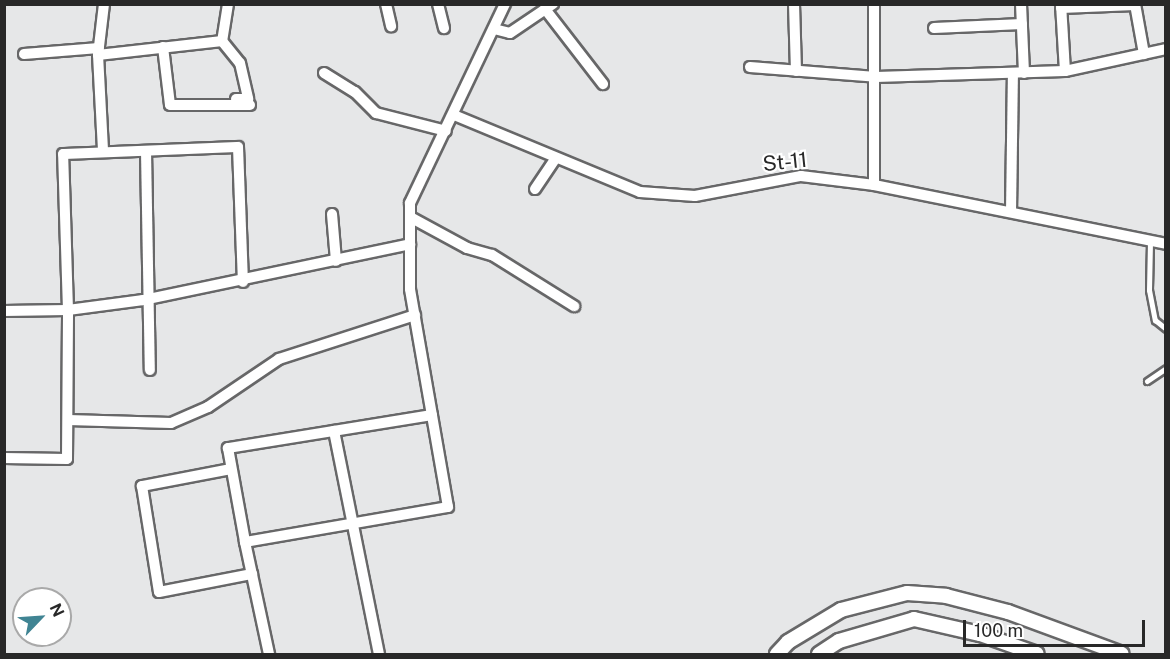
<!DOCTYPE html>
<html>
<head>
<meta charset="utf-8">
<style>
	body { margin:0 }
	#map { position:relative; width:1170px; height:659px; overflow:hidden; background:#e6e7e8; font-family:"Public Sans",sans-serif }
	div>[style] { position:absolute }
	.roads { filter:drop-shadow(2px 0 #676768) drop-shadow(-2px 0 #676768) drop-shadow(0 2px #676768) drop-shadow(0 -2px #676768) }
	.service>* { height:5px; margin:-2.5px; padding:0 2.5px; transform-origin:2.5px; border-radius:2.5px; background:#fff }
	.minor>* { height:10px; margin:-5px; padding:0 5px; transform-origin:5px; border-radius:5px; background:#fff }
	.tertiary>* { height:14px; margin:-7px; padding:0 7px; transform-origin:7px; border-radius:7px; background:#fff }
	span { translate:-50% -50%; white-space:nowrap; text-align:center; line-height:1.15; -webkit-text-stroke:4.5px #fff; paint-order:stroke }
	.street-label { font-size:21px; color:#282828 }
	.frame { position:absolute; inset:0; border:6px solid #282828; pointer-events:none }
	.north { position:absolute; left:12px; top:587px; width:60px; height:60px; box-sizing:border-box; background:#fff; border:2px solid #a9a9a9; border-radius:50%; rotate:65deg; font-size:16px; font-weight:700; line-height:24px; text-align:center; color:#282828 }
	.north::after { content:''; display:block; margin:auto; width:21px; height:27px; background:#408493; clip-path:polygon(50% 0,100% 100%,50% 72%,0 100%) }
	.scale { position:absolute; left:963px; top:620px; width:182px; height:27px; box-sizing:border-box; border:3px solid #282828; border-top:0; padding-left:8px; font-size:18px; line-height:21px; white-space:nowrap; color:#282828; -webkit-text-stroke:4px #fff; paint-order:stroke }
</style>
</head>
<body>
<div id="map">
	<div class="roads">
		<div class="service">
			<i style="left:1150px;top:242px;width:48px;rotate:91.2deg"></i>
			<i style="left:1149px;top:290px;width:31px;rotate:79deg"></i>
			<i style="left:1155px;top:320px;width:14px;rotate:39deg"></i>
			<i style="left:1147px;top:381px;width:23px;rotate:-34deg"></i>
		</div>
		<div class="minor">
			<i style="left:228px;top:4px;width:37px;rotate:99deg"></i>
			<i style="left:222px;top:41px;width:28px;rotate:51deg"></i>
			<i style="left:240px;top:63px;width:37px;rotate:77deg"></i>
			<i style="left:248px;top:99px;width:12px;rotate:180deg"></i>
			<i style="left:386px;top:4px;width:23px;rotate:77deg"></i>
			<i style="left:438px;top:4px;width:25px;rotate:76deg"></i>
			<i style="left:794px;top:4px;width:67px;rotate:88.3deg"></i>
			<i style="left:1021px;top:4px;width:69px;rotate:87.5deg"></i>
			<i style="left:1061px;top:4px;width:67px;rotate:86.6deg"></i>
			<i style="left:1135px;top:4px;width:51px;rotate:79.8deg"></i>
			<i style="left:1061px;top:8px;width:74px;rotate:-2.3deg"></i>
			<i style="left:545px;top:9px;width:95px;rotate:52.3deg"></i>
			<i style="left:934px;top:28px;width:88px;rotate:-2.6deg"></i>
			<i style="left:494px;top:29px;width:16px;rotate:14deg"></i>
			<i style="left:510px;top:33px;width:52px;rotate:-34deg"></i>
			<i style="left:163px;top:47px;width:58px;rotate:83.1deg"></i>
			<i style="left:170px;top:105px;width:80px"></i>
			<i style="left:24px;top:54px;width:75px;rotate:-4.6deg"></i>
			<i style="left:98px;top:55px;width:125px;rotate:-6.4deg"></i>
			<i style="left:750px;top:67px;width:126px;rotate:4.5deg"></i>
			<i style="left:876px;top:77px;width:189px;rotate:-1.8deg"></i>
			<i style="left:1065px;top:71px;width:103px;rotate:-12.3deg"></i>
			<i style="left:324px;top:73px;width:36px;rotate:32deg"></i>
			<i style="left:355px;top:92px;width:30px;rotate:45deg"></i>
			<i style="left:376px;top:113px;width:72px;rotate:14.4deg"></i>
			<i style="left:454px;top:115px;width:201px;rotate:22.5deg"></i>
			<i style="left:640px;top:192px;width:55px;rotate:4.2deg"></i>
			<i style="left:695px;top:196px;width:108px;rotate:-10.7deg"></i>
			<i style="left:801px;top:176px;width:74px;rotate:7deg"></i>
			<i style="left:874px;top:185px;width:298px;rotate:11.4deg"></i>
			<i style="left:103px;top:150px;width:95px;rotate:-93deg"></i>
			<i style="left:98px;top:55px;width:51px;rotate:-83.3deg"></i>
			<i style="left:146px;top:151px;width:219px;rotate:89deg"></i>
			<i style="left:874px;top:185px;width:181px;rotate:-90deg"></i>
			<i style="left:535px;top:189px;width:37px;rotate:-56deg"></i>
			<i style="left:1011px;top:212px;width:139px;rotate:-89.2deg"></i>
			<i style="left:332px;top:214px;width:47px;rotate:85.1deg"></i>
			<i style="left:410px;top:217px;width:65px;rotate:28.5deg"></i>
			<i style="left:467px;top:248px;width:26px;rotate:16deg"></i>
			<i style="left:492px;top:255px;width:97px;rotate:31.9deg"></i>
			<i style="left:4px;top:311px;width:64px;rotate:-0.9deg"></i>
			<i style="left:68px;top:310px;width:76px;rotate:-7.6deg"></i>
			<i style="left:143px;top:300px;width:273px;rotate:-11.8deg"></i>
			<i style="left:432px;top:415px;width:207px;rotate:170.8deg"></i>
			<i style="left:228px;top:448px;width:96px;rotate:79.7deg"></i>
			<i style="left:245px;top:542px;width:206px;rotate:-9.8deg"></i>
			<i style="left:448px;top:507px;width:221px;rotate:-99.9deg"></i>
			<i style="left:410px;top:289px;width:86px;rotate:-90deg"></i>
			<i style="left:410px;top:203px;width:221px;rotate:-64.5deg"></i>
			<i style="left:68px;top:420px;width:103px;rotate:1.7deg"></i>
			<i style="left:171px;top:423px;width:40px;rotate:-23.4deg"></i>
			<i style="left:208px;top:407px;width:86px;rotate:-34.1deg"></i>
			<i style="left:279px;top:359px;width:143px;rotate:-17.9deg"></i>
			<i style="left:334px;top:431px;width:227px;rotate:78.6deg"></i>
			<i style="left:4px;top:458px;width:63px;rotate:0.9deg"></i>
			<i style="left:67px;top:459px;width:149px;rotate:-89.6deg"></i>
			<i style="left:68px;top:310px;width:156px;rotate:-91.8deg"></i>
			<i style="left:63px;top:154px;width:175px;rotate:-2.3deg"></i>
			<i style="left:238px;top:147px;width:135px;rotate:87.9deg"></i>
			<i style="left:231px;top:469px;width:91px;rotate:169.2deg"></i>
			<i style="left:142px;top:486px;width:107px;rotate:80.9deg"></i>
			<i style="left:159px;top:592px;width:95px;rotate:-11deg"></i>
			<i style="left:245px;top:542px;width:115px;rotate:77.9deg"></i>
		</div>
		<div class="tertiary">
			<i style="left:777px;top:654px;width:16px;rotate:-47deg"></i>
			<i style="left:788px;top:642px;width:62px;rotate:-31.1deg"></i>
			<i style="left:841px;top:610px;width:68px;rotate:-14.4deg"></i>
			<i style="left:907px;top:593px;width:39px;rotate:4deg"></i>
			<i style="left:946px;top:596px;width:64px;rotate:14.5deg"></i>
			<i style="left:1008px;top:612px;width:121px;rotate:20.2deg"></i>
			<i style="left:819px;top:654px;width:24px;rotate:-33deg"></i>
			<i style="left:839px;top:641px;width:78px;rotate:-16.3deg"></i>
			<i style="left:914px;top:619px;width:68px;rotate:12.8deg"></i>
			<i style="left:980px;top:634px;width:60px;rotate:19.3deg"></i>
		</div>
	</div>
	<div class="street-label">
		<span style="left:785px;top:162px;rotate:-6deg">St-11</span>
	</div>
	<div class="frame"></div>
	<div class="north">N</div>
	<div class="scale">100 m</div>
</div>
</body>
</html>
